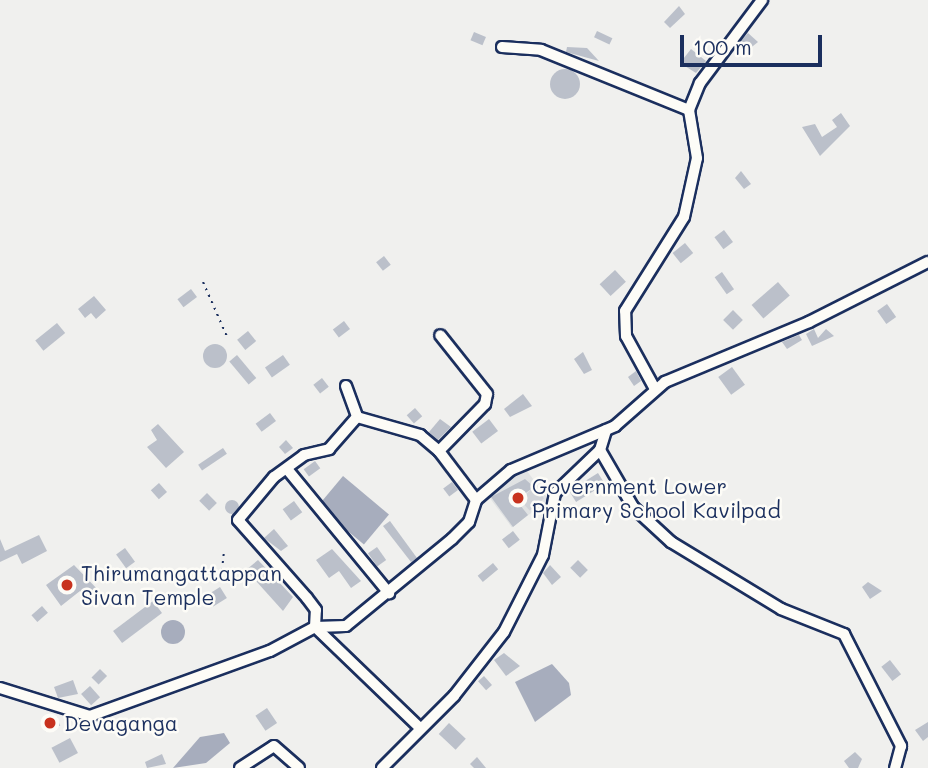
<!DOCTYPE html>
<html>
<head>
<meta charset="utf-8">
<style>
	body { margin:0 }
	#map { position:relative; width:928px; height:768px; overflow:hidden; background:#f0f0ee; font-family:Mali,sans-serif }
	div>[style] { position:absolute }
	.built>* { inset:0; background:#e0e2e3; transform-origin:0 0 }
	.green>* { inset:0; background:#d0d3d8; transform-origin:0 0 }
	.water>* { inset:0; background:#a7adbd; transform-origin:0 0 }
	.round { border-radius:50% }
	.building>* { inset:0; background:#bbc0ca; transform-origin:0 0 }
	.path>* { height:2px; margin-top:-1px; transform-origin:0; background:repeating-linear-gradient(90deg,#1b2f5e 0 2px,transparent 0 7px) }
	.roads { filter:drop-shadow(2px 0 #1b2f5e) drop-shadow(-2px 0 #1b2f5e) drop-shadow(0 2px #1b2f5e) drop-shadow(0 -2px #1b2f5e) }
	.minor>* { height:10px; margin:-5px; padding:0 5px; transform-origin:5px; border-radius:5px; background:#fdfcf7 }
	.dots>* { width:19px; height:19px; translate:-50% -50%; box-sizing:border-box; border:4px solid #fdfcf7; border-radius:50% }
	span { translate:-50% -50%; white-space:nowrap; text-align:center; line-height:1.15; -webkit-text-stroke:5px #fdfcf7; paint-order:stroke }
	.poi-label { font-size:21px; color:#1b2f5e }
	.left { translate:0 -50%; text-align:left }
	.scale { position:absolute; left:680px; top:35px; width:142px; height:32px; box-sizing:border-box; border:4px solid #1b2f5e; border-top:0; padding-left:9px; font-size:21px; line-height:24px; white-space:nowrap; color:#1b2f5e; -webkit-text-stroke:5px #fdfcf7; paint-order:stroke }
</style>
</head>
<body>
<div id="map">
	<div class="built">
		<i style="left:524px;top:467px;width:41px;height:46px;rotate:53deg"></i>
	</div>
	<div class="green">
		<i style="left:534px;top:487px;width:15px;height:19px;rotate:48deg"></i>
	</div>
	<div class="water">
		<i style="left:343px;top:476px;width:60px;height:39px;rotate:40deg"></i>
		<i class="round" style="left:161px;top:620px;width:24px;height:24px"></i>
		<i style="clip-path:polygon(552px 664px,569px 683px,571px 695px,535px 722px,515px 682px)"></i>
		<i style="clip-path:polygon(224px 733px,230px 743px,206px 763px,173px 768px,200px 737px)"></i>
	</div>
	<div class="building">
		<i style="clip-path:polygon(679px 6px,685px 14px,670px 28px,664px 22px)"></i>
		<i style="left:597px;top:31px;width:17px;height:7px;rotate:25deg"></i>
		<i style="left:474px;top:32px;width:13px;height:9px;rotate:23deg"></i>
		<i style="clip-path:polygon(748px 33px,758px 42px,748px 50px,741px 41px)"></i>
		<i style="clip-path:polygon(567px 47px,587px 48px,599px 61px,566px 52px)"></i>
		<i style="clip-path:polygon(691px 49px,706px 61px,696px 73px,680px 63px)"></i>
		<i class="round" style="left:550px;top:69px;width:30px;height:30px"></i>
		<i style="clip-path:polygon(841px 113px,850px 126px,820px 156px,802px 127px,815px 124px,822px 137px,837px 127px,832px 120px)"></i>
		<i style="clip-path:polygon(741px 171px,751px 184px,744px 189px,735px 178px)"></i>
		<i style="left:724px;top:230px;width:15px;height:12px;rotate:53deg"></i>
		<i style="left:685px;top:243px;width:13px;height:16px;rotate:51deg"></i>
		<i style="left:384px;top:256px;width:11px;height:10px;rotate:52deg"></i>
		<i style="left:615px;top:270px;width:16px;height:21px;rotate:47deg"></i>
		<i style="left:722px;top:272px;width:21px;height:9px;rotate:55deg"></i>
		<i style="left:778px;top:282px;width:18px;height:35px;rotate:49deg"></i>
		<i style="left:191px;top:289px;width:10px;height:17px;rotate:53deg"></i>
		<i style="clip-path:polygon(94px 296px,106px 310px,96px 319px,91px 313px,85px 318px,78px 309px)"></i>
		<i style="left:887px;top:304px;width:16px;height:12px;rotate:55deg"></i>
		<i style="left:733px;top:310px;width:14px;height:14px;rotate:45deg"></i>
		<i style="left:344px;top:321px;width:10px;height:14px;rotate:53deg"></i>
		<i style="left:57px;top:323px;width:13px;height:28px;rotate:51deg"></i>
		<i style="clip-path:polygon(814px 329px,818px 338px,826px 329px,834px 336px,812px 346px,806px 334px)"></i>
		<i style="left:248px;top:331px;width:13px;height:14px;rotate:51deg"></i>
		<i style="clip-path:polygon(799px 335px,802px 340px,787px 349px,782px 342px)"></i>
		<i class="round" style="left:203px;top:344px;width:24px;height:24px"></i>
		<i style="clip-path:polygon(583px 352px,592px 370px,584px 374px,574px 359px)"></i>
		<i style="left:237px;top:355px;width:30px;height:10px;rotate:50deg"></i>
		<i style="left:283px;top:355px;width:12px;height:22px;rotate:55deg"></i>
		<i style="left:732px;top:367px;width:22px;height:17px;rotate:54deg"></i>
		<i style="clip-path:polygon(636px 371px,641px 381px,634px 386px,628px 377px)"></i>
		<i style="left:322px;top:378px;width:11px;height:11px;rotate:52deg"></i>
		<i style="clip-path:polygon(523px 394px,532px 406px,510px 417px,504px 409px)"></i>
		<i style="left:415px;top:408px;width:11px;height:11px;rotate:49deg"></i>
		<i style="left:270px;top:413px;width:10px;height:18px;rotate:53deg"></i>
		<i style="clip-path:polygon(440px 419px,451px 427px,438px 440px,429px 432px)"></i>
		<i style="left:489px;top:419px;width:15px;height:21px;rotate:53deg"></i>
		<i style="clip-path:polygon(158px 424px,184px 452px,166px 468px,147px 447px,157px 440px,151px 430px)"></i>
		<i style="clip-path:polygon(286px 440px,293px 448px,285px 454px,279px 447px)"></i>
		<i style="left:223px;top:448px;width:7px;height:30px;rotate:56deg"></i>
		<i style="left:315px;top:461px;width:9px;height:14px;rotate:54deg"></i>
		<i style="left:598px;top:473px;width:13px;height:34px;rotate:58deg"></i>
		<i style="clip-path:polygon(525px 479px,534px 487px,516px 500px,528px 515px,513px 527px,491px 497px)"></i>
		<i style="left:452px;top:482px;width:10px;height:11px;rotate:53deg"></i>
		<i style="left:159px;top:483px;width:12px;height:11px;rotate:48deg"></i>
		<i style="left:207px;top:493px;width:14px;height:11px;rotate:45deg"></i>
		<i class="round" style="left:225px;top:500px;width:14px;height:14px"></i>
		<i style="left:294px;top:501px;width:14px;height:14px;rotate:54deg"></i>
		<i style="clip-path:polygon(390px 521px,417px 558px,411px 562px,383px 526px)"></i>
		<i style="clip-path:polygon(274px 529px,288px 546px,281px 551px,264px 538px)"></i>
		<i style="left:513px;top:531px;width:11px;height:14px;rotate:52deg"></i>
		<i style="clip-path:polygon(39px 535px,47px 551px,22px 564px,17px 554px,0 562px,0 539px,5px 551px)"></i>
		<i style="left:377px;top:547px;width:16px;height:11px;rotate:55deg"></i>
		<i style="left:125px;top:548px;width:17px;height:11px;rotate:54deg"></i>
		<i style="clip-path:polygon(332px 549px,361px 581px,351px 588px,339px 571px,329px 578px,316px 560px)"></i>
		<i style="clip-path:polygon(258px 560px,293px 597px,283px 611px,246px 570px)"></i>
		<i style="left:578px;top:560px;width:14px;height:11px;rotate:45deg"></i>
		<i style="left:493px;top:563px;width:8px;height:20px;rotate:50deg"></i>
		<i style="clip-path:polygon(74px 565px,103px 595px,94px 604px,80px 591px,61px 606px,46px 585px)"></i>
		<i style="clip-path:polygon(550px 565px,561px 577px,552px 585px,543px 573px)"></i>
		<i style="clip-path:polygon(868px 582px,882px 591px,870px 599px,862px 587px)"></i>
		<i style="left:220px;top:587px;width:13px;height:16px;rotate:58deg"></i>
		<i style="left:153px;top:601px;width:15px;height:50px;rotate:53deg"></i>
		<i style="left:42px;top:606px;width:9px;height:14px;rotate:49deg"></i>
		<i style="clip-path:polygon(504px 653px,520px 666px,506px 676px,494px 660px)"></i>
		<i style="left:890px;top:660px;width:18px;height:11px;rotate:52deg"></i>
		<i style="left:100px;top:669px;width:10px;height:12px;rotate:45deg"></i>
		<i style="left:484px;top:676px;width:12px;height:8px;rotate:48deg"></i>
		<i style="clip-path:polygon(73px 680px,78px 694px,58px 698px,54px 687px)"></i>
		<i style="left:90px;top:686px;width:15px;height:12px;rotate:48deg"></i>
		<i style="left:267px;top:708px;width:18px;height:14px;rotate:56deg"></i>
		<i style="left:57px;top:717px;width:9px;height:16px;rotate:69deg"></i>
		<i style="clip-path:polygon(928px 722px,928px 737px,923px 741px,915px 730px)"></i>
		<i style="left:449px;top:723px;width:23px;height:15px;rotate:43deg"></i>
		<i style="left:70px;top:738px;width:17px;height:21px;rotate:62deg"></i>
		<i style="clip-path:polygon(855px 752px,862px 759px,858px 768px,849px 768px,844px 761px)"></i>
		<i style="clip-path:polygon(162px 754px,166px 764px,147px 768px,145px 762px)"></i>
		<i style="clip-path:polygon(477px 757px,486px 768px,474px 768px,470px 764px)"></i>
	</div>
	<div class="path">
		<i style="left:203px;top:282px;width:62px;rotate:66.3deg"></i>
		<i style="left:222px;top:570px;width:20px;rotate:-84deg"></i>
	</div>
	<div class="roads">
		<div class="minor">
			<i style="left:502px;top:47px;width:39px;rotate:4deg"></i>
			<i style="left:541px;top:50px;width:160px;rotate:22.1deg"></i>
			<i style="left:346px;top:386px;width:33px;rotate:70deg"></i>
			<i style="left:655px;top:389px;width:60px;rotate:-118.7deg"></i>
			<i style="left:626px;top:336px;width:25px;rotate:-92deg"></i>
			<i style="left:625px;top:311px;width:111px;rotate:-57.9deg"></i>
			<i style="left:684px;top:217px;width:60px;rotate:-77.6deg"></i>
			<i style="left:697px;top:158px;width:49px;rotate:-99.5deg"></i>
			<i style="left:689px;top:110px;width:29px;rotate:-68deg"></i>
			<i style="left:700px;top:83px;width:104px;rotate:-53.2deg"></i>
			<i style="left:600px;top:450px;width:66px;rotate:59.9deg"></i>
			<i style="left:633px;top:507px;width:52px;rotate:42.6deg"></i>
			<i style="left:671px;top:542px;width:129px;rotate:31.3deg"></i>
			<i style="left:781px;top:609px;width:68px;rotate:21.6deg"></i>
			<i style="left:844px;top:634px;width:126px;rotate:63deg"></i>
			<i style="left:901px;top:746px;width:23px;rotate:105deg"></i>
			<i style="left:439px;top:451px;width:61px;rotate:52.9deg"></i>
			<i style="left:287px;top:469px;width:161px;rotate:50.6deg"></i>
			<i style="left:0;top:688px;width:94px;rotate:17.3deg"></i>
			<i style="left:90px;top:716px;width:191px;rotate:-19.9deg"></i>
			<i style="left:270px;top:651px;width:51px;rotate:-28.1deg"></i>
			<i style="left:315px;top:627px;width:31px;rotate:-2deg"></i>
			<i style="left:346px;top:626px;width:137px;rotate:-39.4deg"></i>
			<i style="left:452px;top:539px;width:24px;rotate:-45deg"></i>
			<i style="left:469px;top:522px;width:23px;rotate:-72deg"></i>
			<i style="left:476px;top:500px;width:46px;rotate:-40.6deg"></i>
			<i style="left:511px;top:470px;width:113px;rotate:-22.9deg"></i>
			<i style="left:615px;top:426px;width:67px;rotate:-41.3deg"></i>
			<i style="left:665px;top:382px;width:156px;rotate:-22.6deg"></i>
			<i style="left:809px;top:322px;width:133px;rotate:-26.8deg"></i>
			<i style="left:420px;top:728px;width:146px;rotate:-136.1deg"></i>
			<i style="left:315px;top:627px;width:17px;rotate:-87deg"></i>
			<i style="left:316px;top:610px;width:15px;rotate:-127deg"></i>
			<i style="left:307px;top:598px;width:104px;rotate:-131.5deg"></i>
			<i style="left:238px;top:520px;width:56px;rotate:-50.1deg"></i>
			<i style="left:274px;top:477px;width:37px;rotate:-36deg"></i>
			<i style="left:304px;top:455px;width:26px;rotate:-13deg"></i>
			<i style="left:329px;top:449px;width:43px;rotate:-48.8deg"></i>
			<i style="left:357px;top:417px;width:66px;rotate:15.9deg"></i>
			<i style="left:420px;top:435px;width:25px;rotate:40deg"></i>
			<i style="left:439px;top:451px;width:66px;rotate:-45.6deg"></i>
			<i style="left:485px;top:404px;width:10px;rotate:-79deg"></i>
			<i style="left:487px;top:394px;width:75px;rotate:-128.5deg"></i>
			<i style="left:240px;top:768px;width:40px;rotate:-32.9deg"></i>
			<i style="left:274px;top:746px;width:33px;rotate:41deg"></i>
			<i style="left:382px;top:768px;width:102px;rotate:-45deg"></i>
			<i style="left:454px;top:696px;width:81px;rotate:-52deg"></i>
			<i style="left:504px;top:632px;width:86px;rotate:-63.1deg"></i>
			<i style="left:543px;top:555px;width:63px;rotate:-79deg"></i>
			<i style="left:555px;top:493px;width:62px;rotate:-43.7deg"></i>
			<i style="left:600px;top:450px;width:21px;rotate:-73deg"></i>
		</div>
	</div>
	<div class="dots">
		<i style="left:518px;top:498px;background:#c8321e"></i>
		<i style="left:67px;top:585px;background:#c8321e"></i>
		<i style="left:50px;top:723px;background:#c8321e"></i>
	</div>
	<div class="poi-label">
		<span class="left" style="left:532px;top:498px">Government Lower<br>Primary School Kavilpad</span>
		<span class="left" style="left:81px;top:585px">Thirumangattappan<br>Sivan Temple</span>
		<span class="left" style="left:64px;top:723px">Devaganga</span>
	</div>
	<div class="scale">100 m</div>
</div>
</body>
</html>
